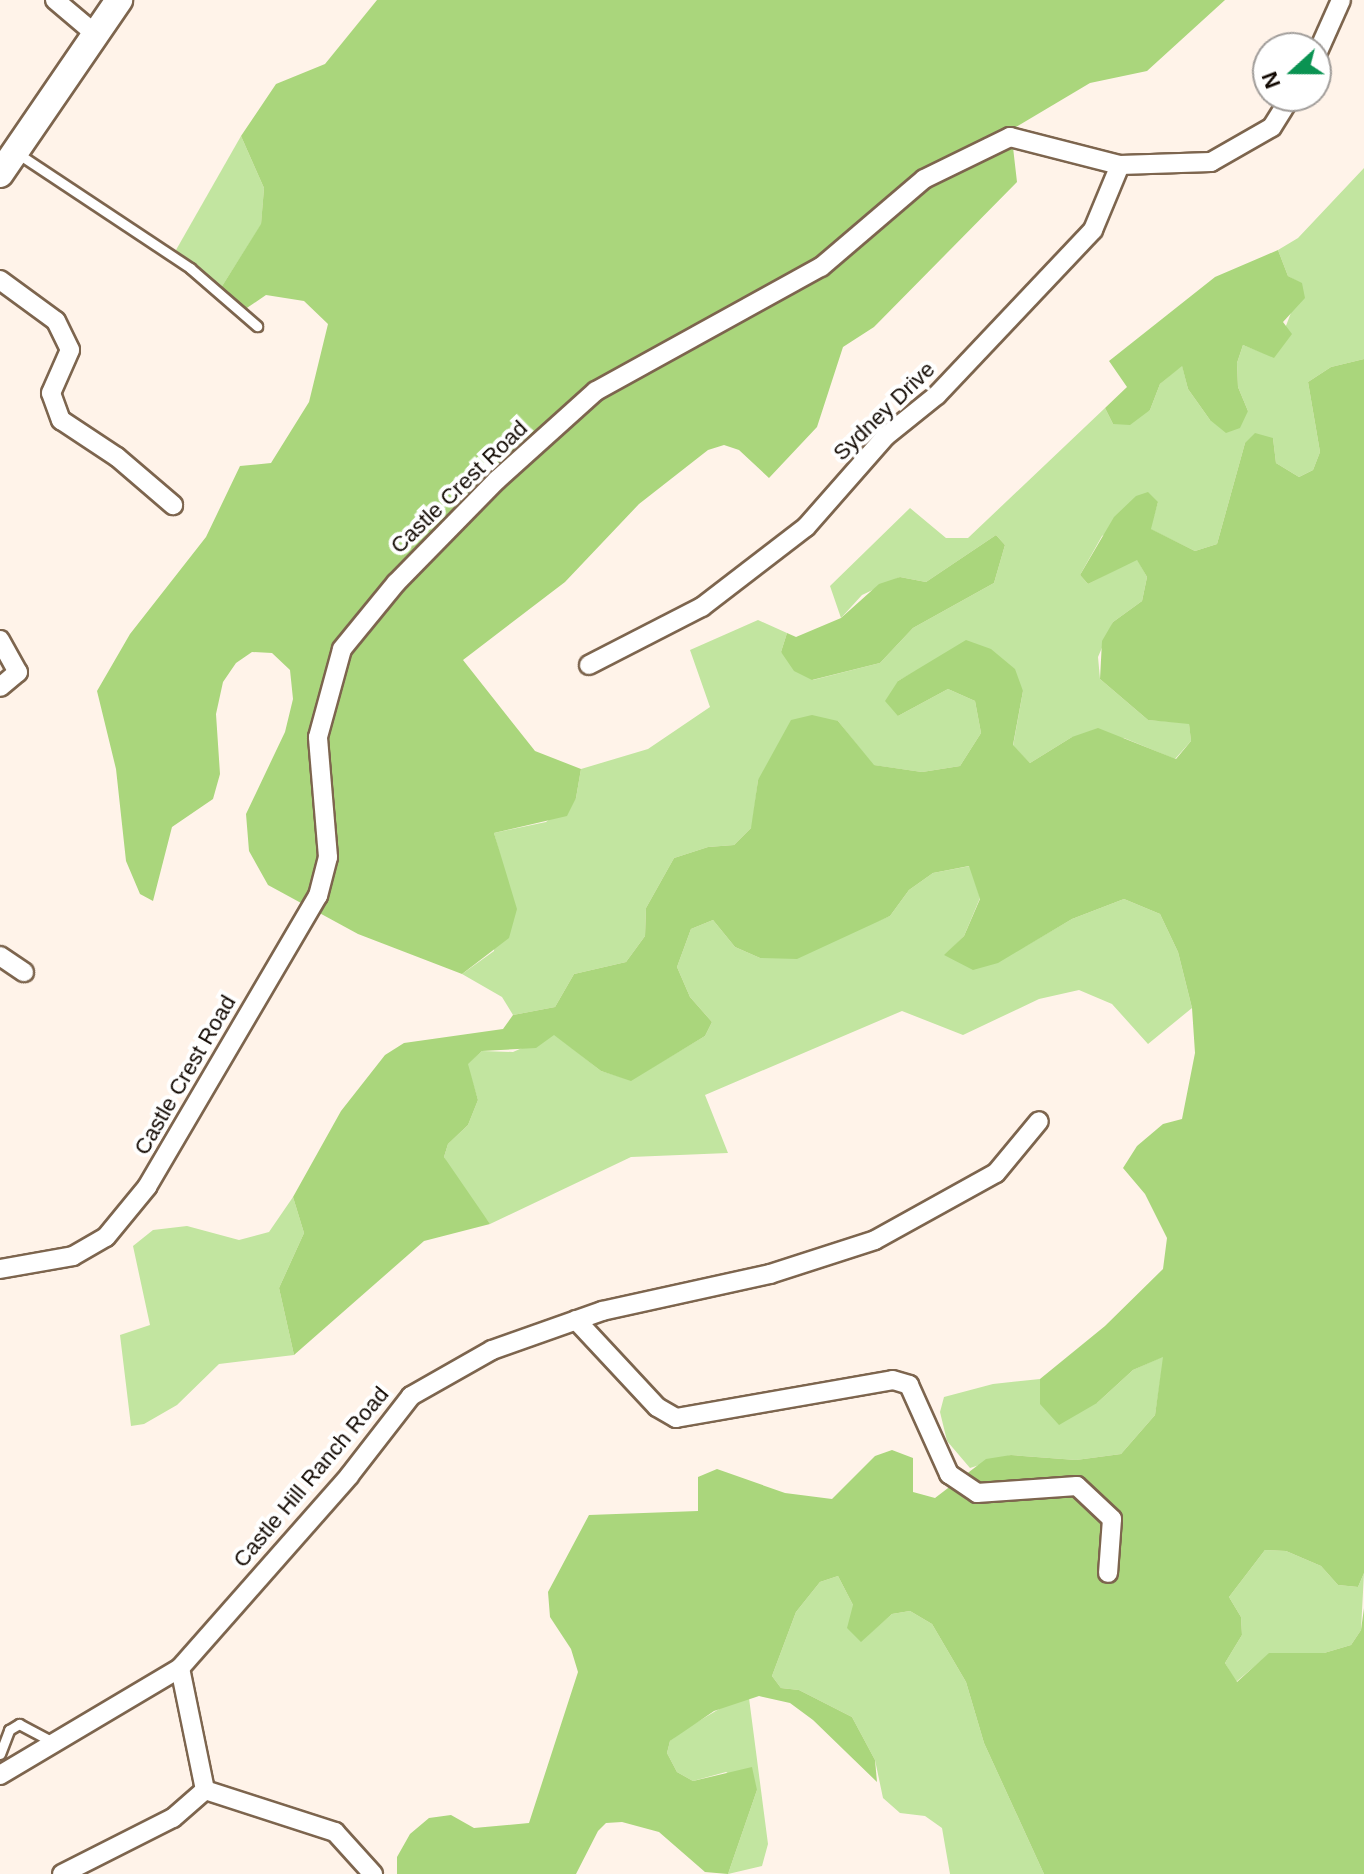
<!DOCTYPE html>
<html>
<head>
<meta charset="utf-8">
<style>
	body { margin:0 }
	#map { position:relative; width:1364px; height:1874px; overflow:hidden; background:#fff3e9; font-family:Arial,sans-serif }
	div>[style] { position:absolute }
	.green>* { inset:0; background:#c2e5a0 }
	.forest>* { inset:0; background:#aad67c }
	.roads { filter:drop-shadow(2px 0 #7d654e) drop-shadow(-2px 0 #7d654e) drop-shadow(0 2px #7d654e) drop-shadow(0 -2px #7d654e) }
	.lane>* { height:9px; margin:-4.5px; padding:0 4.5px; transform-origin:4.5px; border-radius:4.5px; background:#fff }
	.street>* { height:18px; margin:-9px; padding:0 9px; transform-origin:9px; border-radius:9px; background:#fff }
	.secondary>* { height:26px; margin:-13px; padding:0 13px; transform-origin:13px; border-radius:13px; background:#fff }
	span { translate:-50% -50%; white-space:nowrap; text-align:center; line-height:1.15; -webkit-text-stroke:8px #fff; paint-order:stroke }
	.street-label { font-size:22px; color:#130a03 }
	.north { position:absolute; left:1252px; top:32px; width:80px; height:80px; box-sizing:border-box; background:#fff; border:2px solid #a19d9a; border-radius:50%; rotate:249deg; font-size:22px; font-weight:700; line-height:32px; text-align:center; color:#130a03 }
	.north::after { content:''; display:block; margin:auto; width:28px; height:36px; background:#0a9352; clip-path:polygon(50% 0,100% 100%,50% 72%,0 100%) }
</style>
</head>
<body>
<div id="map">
	<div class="green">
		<i style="clip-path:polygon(241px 136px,264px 188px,261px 225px,219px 291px,176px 250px)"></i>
		<i style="clip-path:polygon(1364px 168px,1364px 359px,1331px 367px,1308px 382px,1320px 452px,1313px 470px,1299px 477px,1276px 463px,1273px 438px,1245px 443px,1217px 544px,1195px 551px,1150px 529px,1158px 502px,1102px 536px,1080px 575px,1088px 584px,1137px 559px,1147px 577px,1142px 601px,1113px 622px,1098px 657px,1100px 679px,1148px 720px,1189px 723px,1191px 741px,1175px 759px,1124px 738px,1072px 737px,1030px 763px,1013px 746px,1023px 691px,932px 662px,898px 681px,898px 716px,948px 689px,975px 701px,981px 733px,960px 766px,922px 772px,873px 765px,838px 721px,758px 780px,752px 827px,734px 845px,708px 847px,674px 858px,646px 908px,645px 936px,626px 962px,574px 974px,555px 1007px,513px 1015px,502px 997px,462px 974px,494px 951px,500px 855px,494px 833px,546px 822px,576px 798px,581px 769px,648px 749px,710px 707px,690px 650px,758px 620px,787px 633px,781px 652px,813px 680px,880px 663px,913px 628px,994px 583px,1005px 545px,996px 535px,926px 582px,900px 577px,862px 595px,841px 618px,830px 586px,910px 508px,946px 538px,968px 538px,1105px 408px,1113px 424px,1150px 410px,1160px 384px,1182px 365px,1188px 389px,1210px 420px,1248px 411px,1238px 387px,1237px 363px,1243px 345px,1274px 357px,1302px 284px,1288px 276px,1278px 250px,1298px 238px)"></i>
		<i style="clip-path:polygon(970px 866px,980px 898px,964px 936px,945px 955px,1024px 947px,1072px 919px,1124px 899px,1160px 914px,1178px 952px,1192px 1008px,1148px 1044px,1112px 1004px,1079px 990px,1039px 999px,963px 1035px,902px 1011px,705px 1095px,728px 1153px,631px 1157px,490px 1224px,455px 1179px,444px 1157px,448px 1144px,468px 1125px,478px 1100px,467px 1064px,482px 1051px,513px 1052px,554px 1034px,601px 1071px,631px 1080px,705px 1036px,712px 1022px,690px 997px,677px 967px,691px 929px,713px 920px,735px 947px,760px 958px,870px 924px,890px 916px,909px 890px,933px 873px)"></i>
		<i style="clip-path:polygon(293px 1197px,304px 1233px,279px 1288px,294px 1355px,219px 1364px,177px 1405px,144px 1424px,131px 1426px,120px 1335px,150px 1325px,133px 1246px,153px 1230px,187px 1226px,239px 1240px,269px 1232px)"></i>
		<i style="clip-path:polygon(1164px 1356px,1155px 1415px,1121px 1454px,1076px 1460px,1011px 1455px,970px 1468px,947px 1441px,940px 1412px,944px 1397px,993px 1384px,1040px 1379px,1040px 1404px,1097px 1403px,1133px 1370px)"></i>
		<i style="clip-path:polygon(1265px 1550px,1286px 1551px,1321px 1566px,1338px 1585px,1358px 1587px,1364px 1573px,1361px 1630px,1351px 1645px,1324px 1653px,1269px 1654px,1236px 1682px,1225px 1663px,1242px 1635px,1241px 1617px,1229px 1597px)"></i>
		<i style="clip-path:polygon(838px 1576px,853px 1605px,861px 1641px,892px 1614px,910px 1611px,932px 1624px,966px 1682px,984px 1743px,1044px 1874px,950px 1874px,942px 1828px,925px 1816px,900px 1813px,883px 1798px,875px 1760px,852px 1717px,799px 1690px,781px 1688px,772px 1676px,796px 1612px,820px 1582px)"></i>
		<i style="clip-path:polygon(749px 1698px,768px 1844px,762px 1866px,728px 1874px,757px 1790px,726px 1772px,693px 1781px,677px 1772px,667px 1753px,670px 1741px,687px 1728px,731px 1702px)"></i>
	</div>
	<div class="forest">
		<i style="clip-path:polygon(377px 0,1225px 0,1147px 71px,1090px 83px,1011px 130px,1017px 182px,874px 327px,843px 347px,817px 427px,769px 478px,739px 450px,724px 445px,708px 450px,639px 504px,565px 582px,463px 660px,535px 751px,581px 769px,576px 798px,567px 816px,494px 833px,517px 909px,509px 938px,462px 974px,358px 934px,268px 885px,249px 851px,246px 814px,285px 732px,293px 699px,290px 670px,272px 653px,252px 652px,236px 663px,223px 682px,216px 714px,220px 774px,213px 799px,172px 827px,153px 901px,140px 894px,126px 861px,116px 769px,97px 691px,130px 634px,206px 537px,240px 466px,271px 463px,309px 402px,328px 324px,304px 301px,266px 295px,241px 312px,219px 291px,261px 224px,264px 188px,241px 136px,276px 84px,325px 64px)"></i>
		<i style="clip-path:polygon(1278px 250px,1288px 276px,1302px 283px,1305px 298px,1283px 322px,1292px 334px,1274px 358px,1243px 345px,1237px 363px,1238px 387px,1248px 411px,1240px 428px,1226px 433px,1210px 420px,1188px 389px,1182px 366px,1160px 384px,1150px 410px,1130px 425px,1113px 424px,1105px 408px,1127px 387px,1109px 361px,1215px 277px)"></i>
		<i style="clip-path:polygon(1364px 359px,1364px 1573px,1358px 1587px,1338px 1585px,1321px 1566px,1286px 1551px,1265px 1550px,1229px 1597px,1241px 1617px,1242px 1635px,1225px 1663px,1237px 1682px,1269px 1653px,1324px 1653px,1351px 1645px,1361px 1630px,1364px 1608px,1364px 1874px,1044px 1874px,984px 1743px,966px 1682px,932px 1624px,910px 1611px,892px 1614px,861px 1642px,847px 1628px,853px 1605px,838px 1576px,820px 1582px,796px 1612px,772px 1676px,781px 1688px,799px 1690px,852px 1717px,875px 1760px,877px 1782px,813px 1720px,790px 1703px,759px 1696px,714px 1711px,670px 1741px,667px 1753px,677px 1772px,693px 1781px,752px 1767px,757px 1790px,728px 1874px,705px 1872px,659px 1832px,622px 1822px,606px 1823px,598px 1831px,576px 1874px,397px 1874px,397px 1857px,410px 1834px,429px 1818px,451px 1815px,474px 1828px,529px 1823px,578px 1672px,571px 1649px,550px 1617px,548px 1592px,589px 1515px,698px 1511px,698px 1477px,717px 1469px,785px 1493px,832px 1499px,875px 1456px,892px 1450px,913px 1458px,913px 1492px,935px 1498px,986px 1459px,1011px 1455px,1076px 1460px,1121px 1454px,1155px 1415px,1163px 1357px,1133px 1370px,1097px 1403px,1059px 1425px,1040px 1404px,1040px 1379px,1105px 1326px,1163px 1269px,1167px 1238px,1145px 1194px,1123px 1168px,1137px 1146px,1163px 1124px,1182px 1119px,1195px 1053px,1192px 1008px,1178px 952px,1160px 914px,1124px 899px,1072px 919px,998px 963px,973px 970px,944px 955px,964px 936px,980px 899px,969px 866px,933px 873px,909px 890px,890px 916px,797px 959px,760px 958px,735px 947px,713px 920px,691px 929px,677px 967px,690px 997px,712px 1022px,705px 1036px,631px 1081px,601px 1071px,554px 1035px,536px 1048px,482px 1051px,468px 1064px,478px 1100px,468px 1125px,448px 1144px,444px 1157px,490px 1224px,424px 1241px,294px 1355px,279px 1288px,304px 1233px,293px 1197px,341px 1111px,385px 1055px,404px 1043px,503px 1029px,513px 1015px,555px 1007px,574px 974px,626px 962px,645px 936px,646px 908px,674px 858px,708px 847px,734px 845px,751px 828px,758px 780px,791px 720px,812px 715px,838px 721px,874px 765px,922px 772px,960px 766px,981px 733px,975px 701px,948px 689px,898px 716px,885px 701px,898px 681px,966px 640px,991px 649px,1015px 669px,1023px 691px,1013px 745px,1030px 763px,1072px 737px,1098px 728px,1176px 759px,1191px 741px,1189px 724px,1148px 720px,1100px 679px,1102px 641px,1113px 622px,1142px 601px,1147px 577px,1137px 560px,1088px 584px,1080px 575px,1114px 517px,1136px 496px,1148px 492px,1158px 502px,1151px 529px,1195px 551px,1217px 544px,1245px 443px,1255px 433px,1273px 438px,1276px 463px,1299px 477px,1313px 470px,1320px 452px,1308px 382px,1331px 367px)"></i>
		<i style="clip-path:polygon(996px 535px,1005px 545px,994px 583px,913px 628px,880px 663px,812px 680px,794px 671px,781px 652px,787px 633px,796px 637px,841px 618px,879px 584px,900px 577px,926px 582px)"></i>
	</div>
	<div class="roads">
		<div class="lane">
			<i style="left:17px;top:153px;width:208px;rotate:33.6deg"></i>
			<i style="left:190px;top:268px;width:89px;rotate:40.9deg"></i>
			<i style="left:0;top:1754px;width:26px;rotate:-69deg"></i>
			<i style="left:9px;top:1730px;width:12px;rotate:-31deg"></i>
			<i style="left:19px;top:1724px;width:40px;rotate:28deg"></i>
		</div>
		<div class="street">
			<i style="left:55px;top:0;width:51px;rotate:40.2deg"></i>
			<i style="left:1316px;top:56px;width:61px;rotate:-65.9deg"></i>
			<i style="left:0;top:280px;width:69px;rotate:36.2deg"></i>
			<i style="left:56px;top:321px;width:32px;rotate:64deg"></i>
			<i style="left:70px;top:350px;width:47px;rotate:113.8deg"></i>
			<i style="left:51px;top:393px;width:29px;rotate:70deg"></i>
			<i style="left:61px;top:420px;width:67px;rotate:33.5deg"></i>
			<i style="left:117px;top:457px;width:74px;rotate:40.6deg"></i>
			<i style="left:0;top:640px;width:37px;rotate:61deg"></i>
			<i style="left:18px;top:672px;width:23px;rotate:140deg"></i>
			<i style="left:589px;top:665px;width:127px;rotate:-27.2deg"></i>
			<i style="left:702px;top:607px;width:131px;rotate:-37.6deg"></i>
			<i style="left:806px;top:527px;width:121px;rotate:-48.7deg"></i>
			<i style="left:886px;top:436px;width:65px;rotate:-38.8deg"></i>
			<i style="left:937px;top:395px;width:227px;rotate:-46.6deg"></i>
			<i style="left:1093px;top:230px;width:70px;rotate:-67.4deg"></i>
			<i style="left:0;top:956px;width:29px;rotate:34deg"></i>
			<i style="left:0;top:1269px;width:74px;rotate:-10.1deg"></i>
			<i style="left:73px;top:1256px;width:38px;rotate:-30deg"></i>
			<i style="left:106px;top:1237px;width:65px;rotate:-50.6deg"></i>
			<i style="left:147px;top:1187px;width:338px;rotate:-59.6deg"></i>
			<i style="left:318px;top:896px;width:40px;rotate:-75.6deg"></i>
			<i style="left:328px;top:857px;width:120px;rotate:-94.8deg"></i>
			<i style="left:318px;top:737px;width:91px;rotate:-74.7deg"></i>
			<i style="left:342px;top:649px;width:85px;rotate:-50.7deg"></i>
			<i style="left:396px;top:583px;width:144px;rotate:-45.6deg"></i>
			<i style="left:497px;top:480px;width:133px;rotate:-42deg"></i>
			<i style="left:596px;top:391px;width:257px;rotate:-28.9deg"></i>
			<i style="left:821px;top:267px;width:135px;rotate:-40.5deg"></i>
			<i style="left:924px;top:179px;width:96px;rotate:-26deg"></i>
			<i style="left:1010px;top:137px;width:114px;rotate:14.3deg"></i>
			<i style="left:1120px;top:165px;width:91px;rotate:-1.9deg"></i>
			<i style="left:1211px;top:162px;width:70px;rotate:-29.8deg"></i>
			<i style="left:1272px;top:127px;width:36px;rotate:-58deg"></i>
			<i style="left:576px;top:1320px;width:119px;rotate:47deg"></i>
			<i style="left:657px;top:1407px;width:22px;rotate:30deg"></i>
			<i style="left:676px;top:1418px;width:220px;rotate:-9.9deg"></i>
			<i style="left:893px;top:1380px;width:17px;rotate:17deg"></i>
			<i style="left:909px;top:1385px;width:98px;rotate:65.8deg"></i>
			<i style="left:949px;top:1474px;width:34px;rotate:34deg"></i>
			<i style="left:977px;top:1493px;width:100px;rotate:-4deg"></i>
			<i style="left:1077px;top:1486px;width:48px;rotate:43.3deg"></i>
			<i style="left:1112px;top:1519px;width:54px;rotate:94.2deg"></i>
			<i style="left:180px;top:1668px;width:125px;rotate:78.4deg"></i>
			<i style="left:205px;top:1790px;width:137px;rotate:17.9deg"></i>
			<i style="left:335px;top:1832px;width:57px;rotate:47.9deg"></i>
			<i style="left:0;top:1775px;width:209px;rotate:-30.7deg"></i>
			<i style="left:180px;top:1668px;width:256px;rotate:-48.6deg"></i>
			<i style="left:349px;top:1476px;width:101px;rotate:-52.2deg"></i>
			<i style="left:411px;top:1396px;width:93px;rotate:-29.6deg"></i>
			<i style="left:492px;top:1350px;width:117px;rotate:-19.5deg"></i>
			<i style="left:602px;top:1311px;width:172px;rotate:-12.4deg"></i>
			<i style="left:770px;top:1274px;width:110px;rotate:-17.9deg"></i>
			<i style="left:875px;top:1240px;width:138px;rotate:-29deg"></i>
			<i style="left:996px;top:1173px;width:67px;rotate:-50.4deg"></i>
			<i style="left:62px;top:1874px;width:124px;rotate:-26.8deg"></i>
			<i style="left:173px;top:1818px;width:43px;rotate:-41.2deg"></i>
		</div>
		<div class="secondary">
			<i style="left:0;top:174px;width:211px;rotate:-55.6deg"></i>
		</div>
	</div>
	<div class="street-label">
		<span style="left:884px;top:411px;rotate:-44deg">Sydney Drive</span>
		<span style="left:459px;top:487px;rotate:-44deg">Castle Crest Road</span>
		<span style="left:185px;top:1075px;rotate:-60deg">Castle Crest Road</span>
		<span style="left:311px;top:1477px;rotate:-50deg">Castle Hill Ranch Road</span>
	</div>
	<div class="north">N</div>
</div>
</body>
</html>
